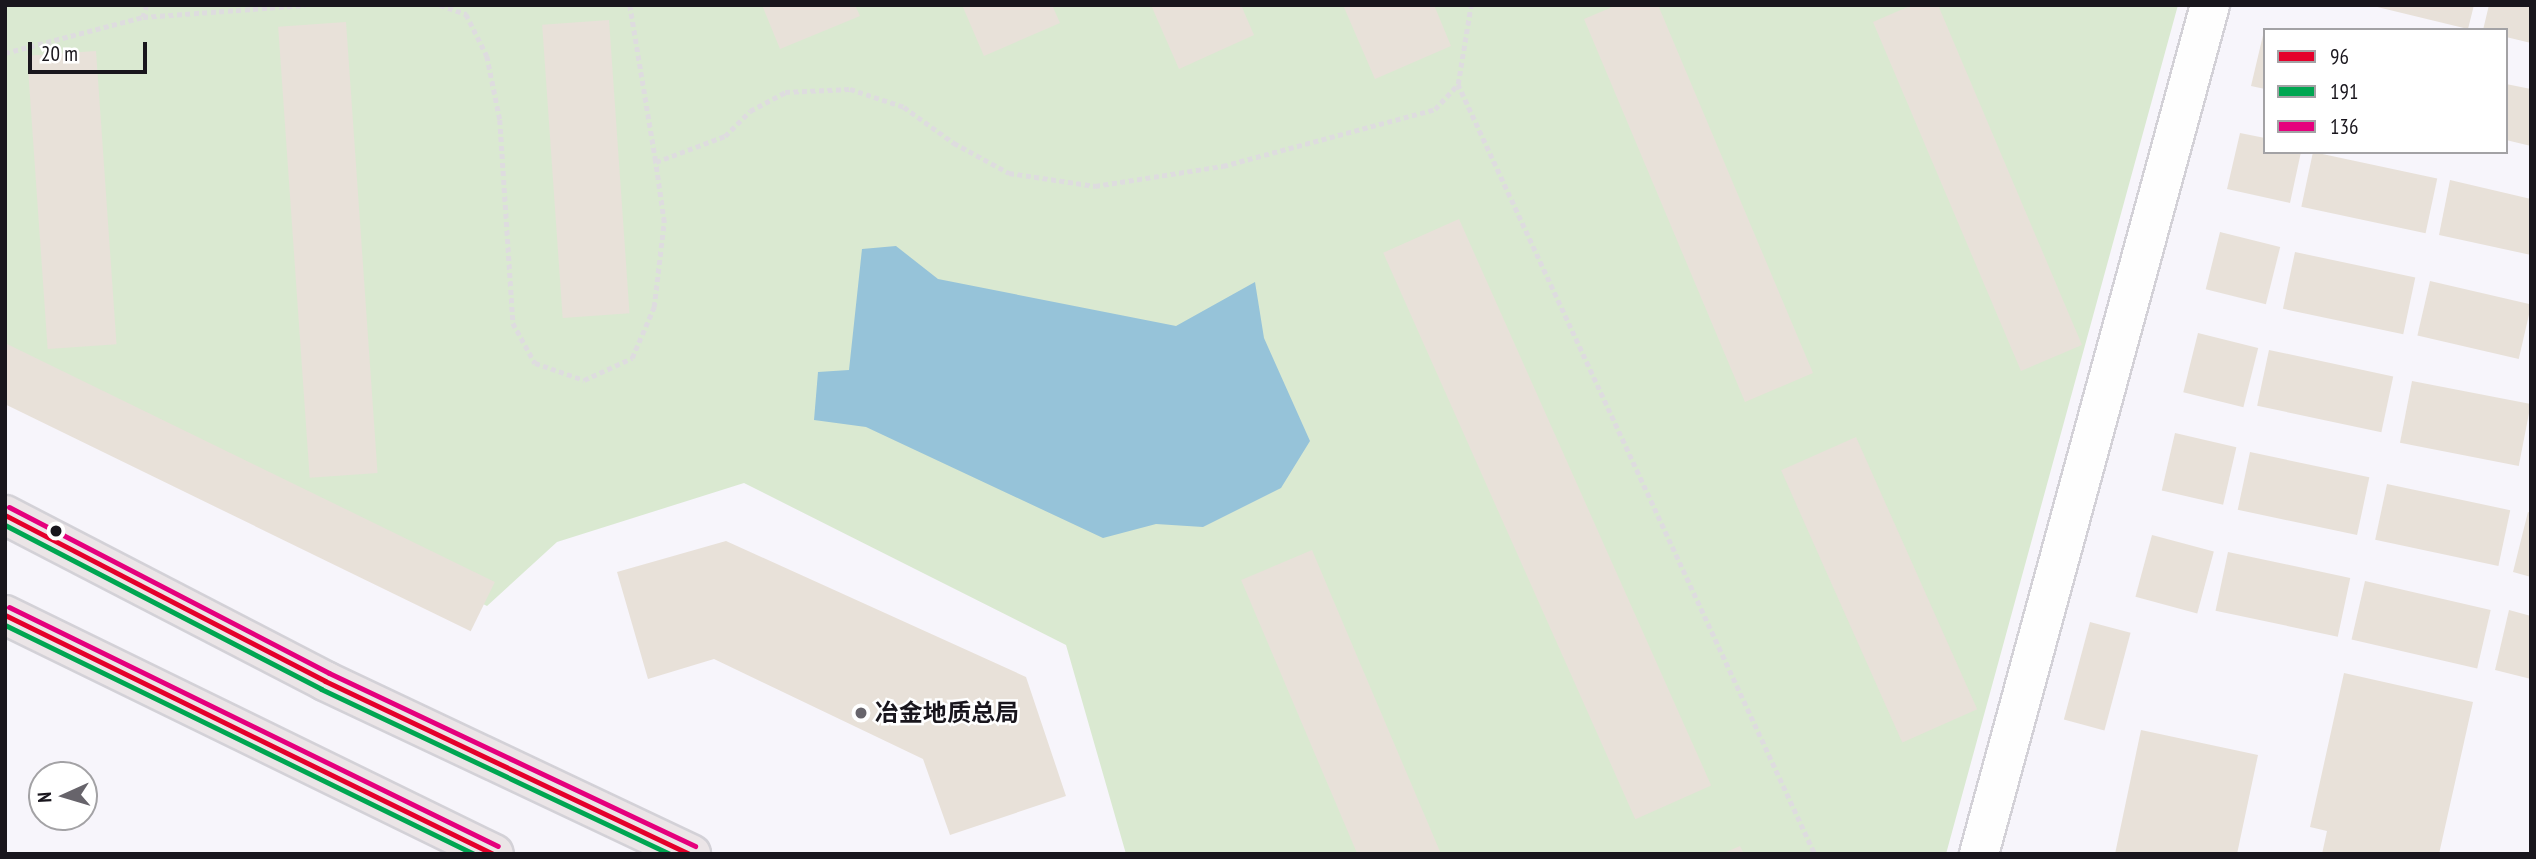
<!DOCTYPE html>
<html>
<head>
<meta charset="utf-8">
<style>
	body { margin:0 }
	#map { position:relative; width:2536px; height:859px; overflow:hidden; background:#f7f5fb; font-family:"PT Sans Narrow","Noto Sans SC",sans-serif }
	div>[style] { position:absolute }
	.green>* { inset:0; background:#dae9d1 }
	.water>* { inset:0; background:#96c3d9 }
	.building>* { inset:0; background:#e8e1d9; transform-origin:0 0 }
	.path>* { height:4.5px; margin-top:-2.25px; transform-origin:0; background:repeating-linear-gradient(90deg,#dedcdf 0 5px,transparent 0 8.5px) }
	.roads { filter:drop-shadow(2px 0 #d3d1d7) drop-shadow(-2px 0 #d3d1d7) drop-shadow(0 2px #d3d1d7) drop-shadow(0 -2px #d3d1d7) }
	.minor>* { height:38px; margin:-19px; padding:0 19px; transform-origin:19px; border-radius:19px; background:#fefefe }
	.major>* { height:38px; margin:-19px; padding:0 19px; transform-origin:19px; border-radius:19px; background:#ebe5e7 }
	.bus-1>* { height:5px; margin:-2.5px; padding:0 2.5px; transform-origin:2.5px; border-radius:2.5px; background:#e4002b }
	.bus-2>* { height:5px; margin:-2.5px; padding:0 2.5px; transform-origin:2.5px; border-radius:2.5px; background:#00a651 }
	.bus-3>* { height:5px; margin:-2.5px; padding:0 2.5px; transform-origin:2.5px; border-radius:2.5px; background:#e5007d }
	.dots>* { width:19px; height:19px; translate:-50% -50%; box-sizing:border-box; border:4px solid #fff; border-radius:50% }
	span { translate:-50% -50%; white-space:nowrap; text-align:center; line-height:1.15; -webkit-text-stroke:5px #fff; paint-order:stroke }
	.poi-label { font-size:24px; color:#19161d; font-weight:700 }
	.left { translate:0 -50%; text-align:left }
	.frame { position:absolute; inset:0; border:7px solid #19161d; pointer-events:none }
	.legend { position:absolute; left:2263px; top:28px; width:245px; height:126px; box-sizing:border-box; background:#fff; border:2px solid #a3a2a5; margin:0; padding:9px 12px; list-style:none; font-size:21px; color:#19161d }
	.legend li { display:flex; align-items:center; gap:14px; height:35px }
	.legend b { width:35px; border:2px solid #a3a2a5 }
	.north { position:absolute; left:28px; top:761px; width:70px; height:70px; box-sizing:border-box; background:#fff; border:2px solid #a3a2a5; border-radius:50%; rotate:266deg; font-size:19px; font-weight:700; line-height:28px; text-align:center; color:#19161d }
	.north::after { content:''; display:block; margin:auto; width:24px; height:32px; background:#67646b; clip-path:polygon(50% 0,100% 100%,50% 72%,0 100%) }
	.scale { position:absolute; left:28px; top:42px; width:119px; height:32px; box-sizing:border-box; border:4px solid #19161d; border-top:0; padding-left:9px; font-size:21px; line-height:24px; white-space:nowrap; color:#19161d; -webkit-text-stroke:5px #fff; paint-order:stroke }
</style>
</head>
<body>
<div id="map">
	<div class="green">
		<i style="clip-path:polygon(5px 5px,2178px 5px,1946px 854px,1126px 854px,1066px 645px,744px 483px,557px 542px,487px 606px,5px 365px)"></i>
	</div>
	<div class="water">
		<i style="clip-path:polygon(896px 246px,938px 279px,1176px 326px,1255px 282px,1264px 338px,1310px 441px,1281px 488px,1203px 527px,1156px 524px,1103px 538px,866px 427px,814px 420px,818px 372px,849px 370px,862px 249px)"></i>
	</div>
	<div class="building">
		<i style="clip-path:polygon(762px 5px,855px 5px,860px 16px,780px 49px)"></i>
		<i style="clip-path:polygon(962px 5px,1052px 5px,1060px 23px,984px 56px)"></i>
		<i style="clip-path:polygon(1151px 5px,1241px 5px,1254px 35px,1179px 69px)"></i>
		<i style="clip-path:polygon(1343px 5px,1434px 5px,1451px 46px,1375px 79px)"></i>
		<i style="clip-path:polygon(1617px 5px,1658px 5px,1813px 373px,1745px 402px,1584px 19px)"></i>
		<i style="clip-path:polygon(1912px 5px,1938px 5px,2082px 345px,2021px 371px,1873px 22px)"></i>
		<i style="clip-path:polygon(2369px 5px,2474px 5px,2468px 29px)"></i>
		<i style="clip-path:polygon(2489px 5px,2531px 5px,2531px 43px,2506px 37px,2506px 30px,2483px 30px)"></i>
		<i style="left:609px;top:20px;width:294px;height:67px;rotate:86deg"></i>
		<i style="left:346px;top:22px;width:452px;height:68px;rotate:86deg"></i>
		<i style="clip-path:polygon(2264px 31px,2265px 31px,2265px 89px,2251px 86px)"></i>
		<i style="left:96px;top:51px;width:294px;height:69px;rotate:86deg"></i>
		<i style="clip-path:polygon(2506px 84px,2531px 89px,2531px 146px,2506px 140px)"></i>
		<i style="clip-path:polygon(2240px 133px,2265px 138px,2265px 152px,2301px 152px,2290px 203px,2227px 189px)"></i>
		<i style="left:2313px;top:152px;width:127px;height:56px;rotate:12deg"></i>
		<i style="clip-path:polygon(2450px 180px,2531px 199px,2531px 255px,2439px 235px)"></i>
		<i style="left:1459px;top:219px;width:620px;height:83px;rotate:66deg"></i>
		<i style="left:2220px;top:232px;width:62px;height:59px;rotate:14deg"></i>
		<i style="left:2295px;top:252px;width:123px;height:58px;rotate:12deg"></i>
		<i style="left:2430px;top:281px;width:104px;height:56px;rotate:13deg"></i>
		<i style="left:2198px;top:333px;width:62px;height:61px;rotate:14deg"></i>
		<i style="left:5px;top:343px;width:545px;height:55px;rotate:26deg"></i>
		<i style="left:2269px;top:350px;width:127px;height:57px;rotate:12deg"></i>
		<i style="left:2412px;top:381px;width:121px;height:63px;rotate:11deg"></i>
		<i style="left:2175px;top:433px;width:63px;height:59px;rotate:13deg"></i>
		<i style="left:1856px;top:437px;width:298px;height:82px;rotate:66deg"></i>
		<i style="left:2250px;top:452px;width:122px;height:59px;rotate:12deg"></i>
		<i style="left:2387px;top:484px;width:126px;height:57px;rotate:12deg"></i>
		<i style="clip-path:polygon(2528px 512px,2531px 513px,2531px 577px,2513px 572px)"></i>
		<i style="left:2152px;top:535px;width:64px;height:64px;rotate:15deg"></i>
		<i style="clip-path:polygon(726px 541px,1026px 677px,1066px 796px,950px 835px,923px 759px,714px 659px,648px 679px,617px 572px)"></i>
		<i style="left:1312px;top:550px;width:330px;height:77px;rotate:67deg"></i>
		<i style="left:2228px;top:552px;width:125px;height:60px;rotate:12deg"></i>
		<i style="left:2365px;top:581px;width:129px;height:60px;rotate:13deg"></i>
		<i style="clip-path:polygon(2509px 610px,2531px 616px,2531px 679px,2495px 670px)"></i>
		<i style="left:2090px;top:622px;width:42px;height:101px;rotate:15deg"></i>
		<i style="clip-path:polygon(2344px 673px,2473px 702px,2439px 854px,2322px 854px,2327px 831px,2310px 827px)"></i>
		<i style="clip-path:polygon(2141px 730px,2258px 755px,2237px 854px,2115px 854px)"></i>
		<i style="clip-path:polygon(1740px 846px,1744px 854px,1722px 854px)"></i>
	</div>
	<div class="path">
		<i style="left:147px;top:5px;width:13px;rotate:108deg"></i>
		<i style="left:143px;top:17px;width:163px;rotate:-4.2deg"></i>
		<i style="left:440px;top:5px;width:28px;rotate:19deg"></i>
		<i style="left:466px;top:14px;width:47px;rotate:63.4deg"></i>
		<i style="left:487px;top:56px;width:65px;rotate:78.5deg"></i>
		<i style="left:500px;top:120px;width:203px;rotate:86.3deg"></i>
		<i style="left:513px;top:323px;width:46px;rotate:61.2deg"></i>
		<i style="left:535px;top:363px;width:52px;rotate:19.1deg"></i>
		<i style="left:584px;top:380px;width:53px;rotate:-24.6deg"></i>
		<i style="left:632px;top:358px;width:56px;rotate:-66.7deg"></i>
		<i style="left:654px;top:307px;width:86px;rotate:-83.3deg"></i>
		<i style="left:664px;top:222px;width:64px;rotate:-98.1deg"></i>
		<i style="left:630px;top:5px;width:159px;rotate:80.6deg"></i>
		<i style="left:656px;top:162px;width:74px;rotate:-20.6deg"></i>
		<i style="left:725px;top:136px;width:35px;rotate:-45deg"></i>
		<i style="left:750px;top:111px;width:40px;rotate:-28deg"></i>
		<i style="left:785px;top:92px;width:65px;rotate:-2.6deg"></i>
		<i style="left:850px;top:89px;width:57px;rotate:18.4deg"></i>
		<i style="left:904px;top:107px;width:62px;rotate:35.8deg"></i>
		<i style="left:954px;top:143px;width:63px;rotate:28.6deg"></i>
		<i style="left:1009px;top:173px;width:87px;rotate:8.6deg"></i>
		<i style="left:1095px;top:186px;width:130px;rotate:-8.9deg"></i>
		<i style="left:1223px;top:166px;width:220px;rotate:-15deg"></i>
		<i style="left:1435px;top:109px;width:34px;rotate:-47deg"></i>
		<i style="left:1458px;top:84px;width:80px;rotate:-80.7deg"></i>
		<i style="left:5px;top:53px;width:143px;rotate:-14.6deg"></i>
		<i style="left:1458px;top:84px;width:849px;rotate:65.13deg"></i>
	</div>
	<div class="roads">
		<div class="minor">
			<i style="left:1979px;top:854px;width:880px;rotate:-74.78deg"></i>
		</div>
		<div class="major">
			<i style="left:5px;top:515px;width:360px;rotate:27.4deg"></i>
			<i style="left:325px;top:681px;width:405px;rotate:25.3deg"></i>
			<i style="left:5px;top:615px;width:544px;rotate:26.05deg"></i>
		</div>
	</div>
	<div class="bus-1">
		<i style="left:5px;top:515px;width:360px;rotate:27.4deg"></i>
		<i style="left:325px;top:681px;width:404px;rotate:25.4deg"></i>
		<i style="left:5px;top:615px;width:543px;rotate:26.09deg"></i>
	</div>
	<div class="bus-2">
		<i style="left:5px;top:525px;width:356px;rotate:27.4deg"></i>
		<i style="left:321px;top:689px;width:386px;rotate:25.3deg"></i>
		<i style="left:5px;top:625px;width:522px;rotate:26.03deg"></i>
	</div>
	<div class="bus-3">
		<i style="left:9px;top:507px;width:360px;rotate:27.4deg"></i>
		<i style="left:329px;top:673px;width:405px;rotate:25.3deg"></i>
		<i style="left:9px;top:607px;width:544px;rotate:26.05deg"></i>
	</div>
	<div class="dots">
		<i style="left:56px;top:531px;background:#19161d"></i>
		<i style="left:861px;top:713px;background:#67646b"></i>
	</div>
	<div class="poi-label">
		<span class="left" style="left:875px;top:713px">冶金地质总局</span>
	</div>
	<div class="frame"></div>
	<ul class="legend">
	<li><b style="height:9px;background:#e4002b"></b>96</li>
	<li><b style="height:9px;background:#00a651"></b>191</li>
	<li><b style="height:9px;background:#e5007d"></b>136</li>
	</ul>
	<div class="north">N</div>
	<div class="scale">20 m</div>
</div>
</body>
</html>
